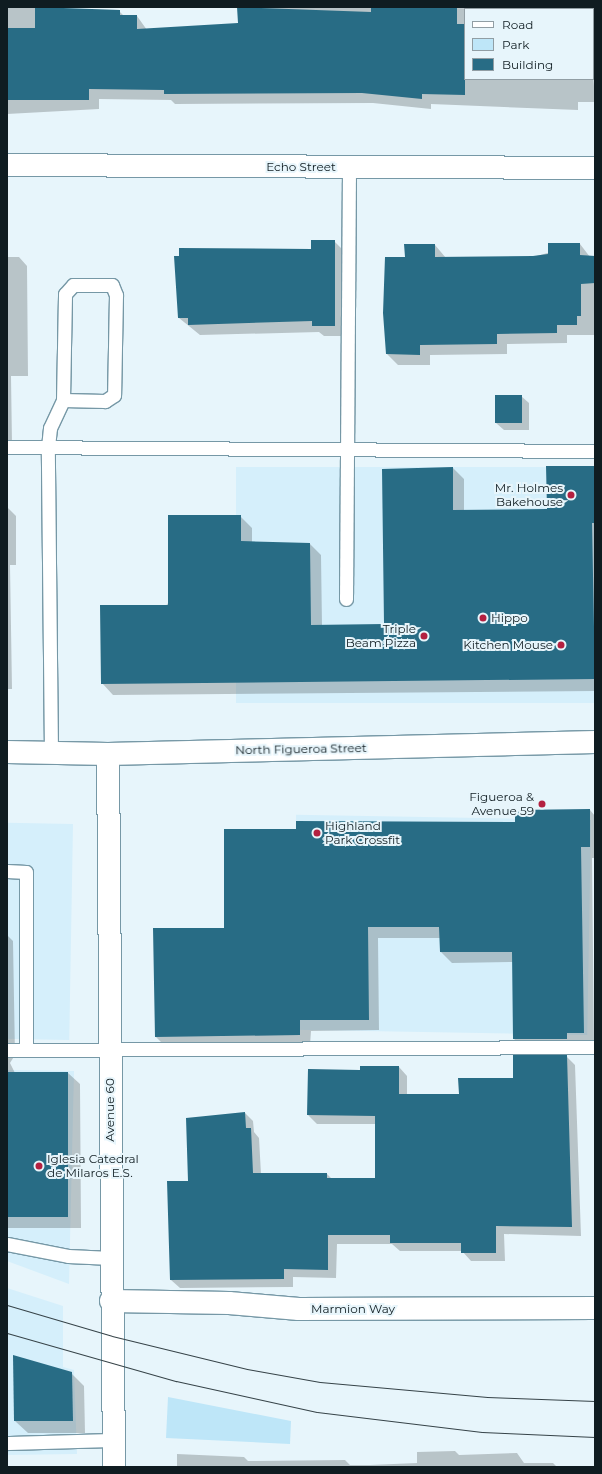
<!DOCTYPE html>
<html>
<head>
<meta charset="utf-8">
<style>
	body { margin:0 }
	#map { position:relative; width:602px; height:1474px; overflow:hidden; background:#e7f5fb; font-family:Montserrat,sans-serif }
	div>[style] { position:absolute }
	.built>* { inset:0; background:#d5effb; transform-origin:0 0 }
	.green>* { inset:0; background:#bee6f8 }
	.shadow>* { inset:0; background:#0003 }
	.building>* { inset:0; background:#286c85; transform-origin:0 0 }
	.roads { filter:drop-shadow(1px 0 #7698a6) drop-shadow(-1px 0 #7698a6) drop-shadow(0 1px #7698a6) drop-shadow(0 -1px #7698a6) }
	.lane>* { height:13px; margin:-6.5px; padding:0 6.5px; transform-origin:6.5px; border-radius:6.5px; background:#fff }
	.street>* { height:22px; margin:-11px; padding:0 11px; transform-origin:11px; border-radius:11px; background:#fff }
	.secondary>* { height:22px; margin:-11px; padding:0 11px; transform-origin:11px; border-radius:11px; background:#fff }
	.tram>* { height:1px; margin:-0.5px; padding:0 0.5px; transform-origin:0.5px; border-radius:0.5px; background:#364348 }
	.dots>* { width:11px; height:11px; translate:-50% -50%; box-sizing:border-box; border:2px solid #e7f5fb; border-radius:50% }
	span { translate:-50% -50%; white-space:nowrap; text-align:center; line-height:1.15; -webkit-text-stroke:4px #e7f5fb; paint-order:stroke }
	.street-label { font-size:12px; color:#0f1c21 }
	.poi-label { font-size:12px; color:#0f1c21 }
	.right { translate:-100% -50%; text-align:right }
	.left { translate:0 -50%; text-align:left }
	.frame { position:absolute; inset:0; border:8px solid #0f1c21; pointer-events:none }
	.legend { position:absolute; left:464px; top:8px; width:130px; height:72px; box-sizing:border-box; background:#e7f5fb; border:1px solid #919ea4; margin:0; padding:5px 7px; list-style:none; font-size:12px; color:#0f1c21 }
	.legend li { display:flex; align-items:center; gap:8px; height:20px }
	.legend b { width:20px; border:1px solid #919ea4 }
</style>
</head>
<body>
<div id="map">
	<div class="built">
		<i style="left:236px;top:467px;width:359px;height:236px"></i>
		<i style="left:591px;top:820px;width:215px;height:295px;rotate:91deg"></i>
		<i style="left:73px;top:824px;width:216px;height:66px;rotate:91deg"></i>
		<i style="clip-path:polygon(7px 1070px,74px 1071px,69px 1284px,7px 1261px)"></i>
		<i style="clip-path:polygon(7px 1288px,63px 1306px,63px 1367px,74px 1370px,77px 1454px,7px 1455px)"></i>
	</div>
	<div class="green">
		<i style="clip-path:polygon(168px 1397px,291px 1421px,290px 1444px,166px 1438px)"></i>
	</div>
	<div class="shadow">
		<i style="clip-path:polygon(7px 7px,119px 11px,124px 16px,137px 16px,147px 30px,239px 24px,238px 7px,532px 7px,534px 9px,465px 9px,465px 79px,593px 79px,593px 70px,595px 102px,578px 102px,578px 110px,431px 104px,431px 109px,373px 103px,175px 104px,171px 100px,99px 99px,99px 109px,7px 114px)"></i>
		<i style="clip-path:polygon(334px 241px,345px 252px,346px 336px,324px 336px,319px 332px,200px 335px,179px 318px)"></i>
		<i style="clip-path:polygon(580px 244px,590px 257px,595px 257px,595px 335px,567px 335px,567px 343px,507px 344px,507px 354px,430px 355px,430px 365px,398px 365px,387px 354px,406px 258px,435px 245px,446px 258px,533px 257px)"></i>
		<i style="clip-path:polygon(7px 257px,19px 257px,27px 266px,28px 376px,11px 376px,12px 444px,7px 444px)"></i>
		<i style="clip-path:polygon(521px 396px,529px 403px,529px 430px,504px 430px,496px 423px)"></i>
		<i style="clip-path:polygon(595px 467px,595px 691px,113px 695px,102px 683px,240px 516px,252px 528px,252px 543px,310px 544px,321px 555px,322px 626px,385px 625px,453px 468px,464px 479px,464px 511px,548px 510px)"></i>
		<i style="clip-path:polygon(7px 507px,16px 516px,16px 565px,10px 565px,12px 689px,7px 689px)"></i>
		<i style="clip-path:polygon(590px 810px,595px 816px,595px 858px,592px 858px,594px 1044px,525px 1050px,514px 1039px,513px 962px,452px 963px,441px 952px,441px 938px,378px 938px,379px 1030px,311px 1031px,310px 1045px,166px 1047px,156px 1037px,225px 929px,297px 830px,516px 823px)"></i>
		<i style="clip-path:polygon(7px 935px,13px 941px,15px 1055px,10px 1063px,15px 1073px,68px 1073px,80px 1084px,81px 1228px,7px 1228px)"></i>
		<i style="clip-path:polygon(566px 1056px,575px 1065px,581px 1236px,504px 1234px,505px 1261px,471px 1261px,462px 1251px,400px 1251px,392px 1244px,337px 1244px,336px 1278px,293px 1277px,293px 1287px,180px 1288px,171px 1280px,189px 1182px,245px 1113px,253px 1121px,254px 1132px,259px 1138px,261px 1174px,327px 1174px,332px 1179px,376px 1179px,376px 1124px,317px 1124px,308px 1115px,361px 1072px,399px 1067px,407px 1076px,407px 1095px,460px 1095px,514px 1079px)"></i>
		<i style="clip-path:polygon(71px 1373px,84px 1386px,85px 1433px,28px 1433px,15px 1421px)"></i>
		<i style="clip-path:polygon(455px 1451px,459px 1455px,517px 1453px,524px 1463px,553px 1463px,557px 1467px,177px 1467px,177px 1454px,244px 1457px,248px 1461px,345px 1460px,350px 1465px,370px 1465px,417px 1463px,417px 1452px)"></i>
	</div>
	<div class="building">
		<i style="clip-path:polygon(35px 7px,120px 10px,120px 15px,137px 15px,137px 29px,238px 23px,237px 7px,371px 12px,371px 7px,457px 7px,457px 24px,465px 24px,465px 95px,422px 94px,422px 99px,362px 93px,164px 94px,164px 90px,89px 89px,89px 100px,7px 100px,7px 28px,35px 28px)"></i>
		<i style="clip-path:polygon(311px 240px,335px 240px,335px 326px,312px 326px,312px 321px,188px 325px,188px 318px,178px 318px,174px 256px,179px 256px,179px 248px,311px 249px)"></i>
		<i style="clip-path:polygon(548px 243px,580px 243px,580px 255px,595px 256px,595px 283px,581px 284px,581px 316px,577px 316px,577px 325px,557px 325px,557px 333px,497px 334px,497px 344px,420px 345px,420px 355px,386px 354px,383px 313px,385px 257px,405px 257px,404px 244px,435px 244px,435px 257px,533px 256px,548px 254px)"></i>
		<i style="left:495px;top:395px;width:27px;height:28px"></i>
		<i style="clip-path:polygon(546px 466px,595px 466px,595px 523px,592px 523px,595px 679px,101px 684px,100px 605px,168px 605px,168px 515px,241px 515px,241px 541px,310px 543px,311px 625px,384px 624px,382px 469px,453px 467px,453px 510px,547px 509px)"></i>
		<i style="clip-path:polygon(590px 809px,590px 847px,581px 847px,584px 1033px,567px 1033px,567px 1039px,513px 1039px,512px 952px,440px 952px,439px 927px,368px 927px,369px 1020px,300px 1020px,300px 1035px,155px 1037px,153px 928px,224px 928px,224px 829px,296px 829px,296px 821px,515px 822px,515px 810px)"></i>
		<i style="clip-path:polygon(513px 1055px,567px 1055px,572px 1227px,496px 1226px,496px 1253px,461px 1253px,461px 1243px,390px 1243px,390px 1235px,328px 1235px,328px 1270px,284px 1269px,284px 1279px,170px 1280px,167px 1181px,188px 1181px,186px 1118px,245px 1112px,246px 1128px,251px 1128px,253px 1173px,327px 1173px,327px 1178px,375px 1178px,375px 1116px,307px 1115px,308px 1069px,360px 1070px,360px 1066px,399px 1066px,399px 1094px,459px 1094px,458px 1078px,513px 1078px)"></i>
		<i style="left:7px;top:1072px;width:61px;height:145px"></i>
		<i style="clip-path:polygon(13px 1355px,72px 1372px,73px 1421px,14px 1421px)"></i>
	</div>
	<div class="roads">
		<div class="lane">
			<i style="left:7px;top:447px;width:588px;rotate:0.39deg"></i>
			<i style="left:346px;top:599px;width:431px;rotate:-89.6deg"></i>
			<i style="left:51px;top:753px;width:306px;rotate:-90.6deg"></i>
			<i style="left:48px;top:447px;width:19px;rotate:-84deg"></i>
			<i style="left:50px;top:428px;width:31px;rotate:-65deg"></i>
			<i style="left:63px;top:400px;width:106px;rotate:-88.9deg"></i>
			<i style="left:65px;top:294px;width:12px;rotate:-48deg"></i>
			<i style="left:73px;top:285px;width:39px"></i>
			<i style="left:112px;top:285px;width:11px;rotate:68deg"></i>
			<i style="left:116px;top:295px;width:100px;rotate:91.1deg"></i>
			<i style="left:114px;top:395px;width:11px;rotate:146deg"></i>
			<i style="left:105px;top:401px;width:42px;rotate:-178.6deg"></i>
			<i style="left:7px;top:871px;width:19px;rotate:3deg"></i>
			<i style="left:26px;top:872px;width:178px;rotate:90deg"></i>
			<i style="left:7px;top:1050px;width:588px;rotate:-0.29deg"></i>
			<i style="left:7px;top:1244px;width:62px;rotate:11.1deg"></i>
			<i style="left:68px;top:1256px;width:43px;rotate:2.7deg"></i>
			<i style="left:7px;top:1443px;width:106px;rotate:-1.6deg"></i>
		</div>
		<div class="street">
			<i style="left:591px;top:7px;width:5px;rotate:37deg"></i>
			<i style="left:7px;top:165px;width:588px;rotate:0.29deg"></i>
			<i style="left:108px;top:754px;width:713px;rotate:89.52deg"></i>
			<i style="left:111px;top:1301px;width:118px;rotate:1deg"></i>
			<i style="left:229px;top:1303px;width:70px;rotate:4.9deg"></i>
			<i style="left:299px;top:1309px;width:296px;rotate:-0.2deg"></i>
		</div>
		<div class="secondary">
			<i style="left:7px;top:752px;width:101px;rotate:1.1deg"></i>
			<i style="left:108px;top:754px;width:487px;rotate:-1.4deg"></i>
		</div>
	</div>
	<div class="tram">
		<i style="left:7px;top:1305px;width:109px;rotate:16.4deg"></i>
		<i style="left:112px;top:1336px;width:139px;rotate:13.7deg"></i>
		<i style="left:247px;top:1369px;width:74px;rotate:10.1deg"></i>
		<i style="left:320px;top:1382px;width:168px;rotate:5.1deg"></i>
		<i style="left:487px;top:1397px;width:108px;rotate:2.1deg"></i>
		<i style="left:7px;top:1333px;width:176px;rotate:15.9deg"></i>
		<i style="left:176px;top:1381px;width:144px;rotate:12.4deg"></i>
		<i style="left:317px;top:1412px;width:166px;rotate:6.9deg"></i>
		<i style="left:482px;top:1432px;width:113px;rotate:2.5deg"></i>
	</div>
	<div class="dots">
		<i style="left:571px;top:495px;background:#b32040"></i>
		<i style="left:483px;top:618px;background:#b32040"></i>
		<i style="left:424px;top:636px;background:#b32040"></i>
		<i style="left:561px;top:645px;background:#b32040"></i>
		<i style="left:542px;top:804px;background:#b32040"></i>
		<i style="left:317px;top:833px;background:#b32040"></i>
		<i style="left:39px;top:1166px;background:#b32040"></i>
	</div>
	<div class="street-label">
		<span style="left:301px;top:167px">Echo Street</span>
		<span style="left:301px;top:749px;rotate:-1deg">North Figueroa Street</span>
		<span style="left:110px;top:1110px;rotate:-90deg">Avenue 60</span>
		<span style="left:353px;top:1309px">Marmion Way</span>
	</div>
	<div class="poi-label">
		<span class="right" style="left:563px;top:495px">Mr. Holmes<br>Bakehouse</span>
		<span class="left" style="left:491px;top:618px">Hippo</span>
		<span class="right" style="left:416px;top:636px">Triple<br>Beam Pizza</span>
		<span class="right" style="left:553px;top:645px">Kitchen Mouse</span>
		<span class="right" style="left:534px;top:804px">Figueroa &amp;<br>Avenue 59</span>
		<span class="left" style="left:325px;top:833px">Highland<br>Park Crossfit</span>
		<span class="left" style="left:47px;top:1166px">Iglesia Catedral<br>de Milaros E.S.</span>
	</div>
	<div class="frame"></div>
	<ul class="legend">
	<li><b style="height:5px;background:#fff"></b>Road</li>
	<li><b style="height:11px;background:#bee6f8"></b>Park</li>
	<li><b style="height:11px;background:#286c85"></b>Building</li>
	</ul>
</div>
</body>
</html>
